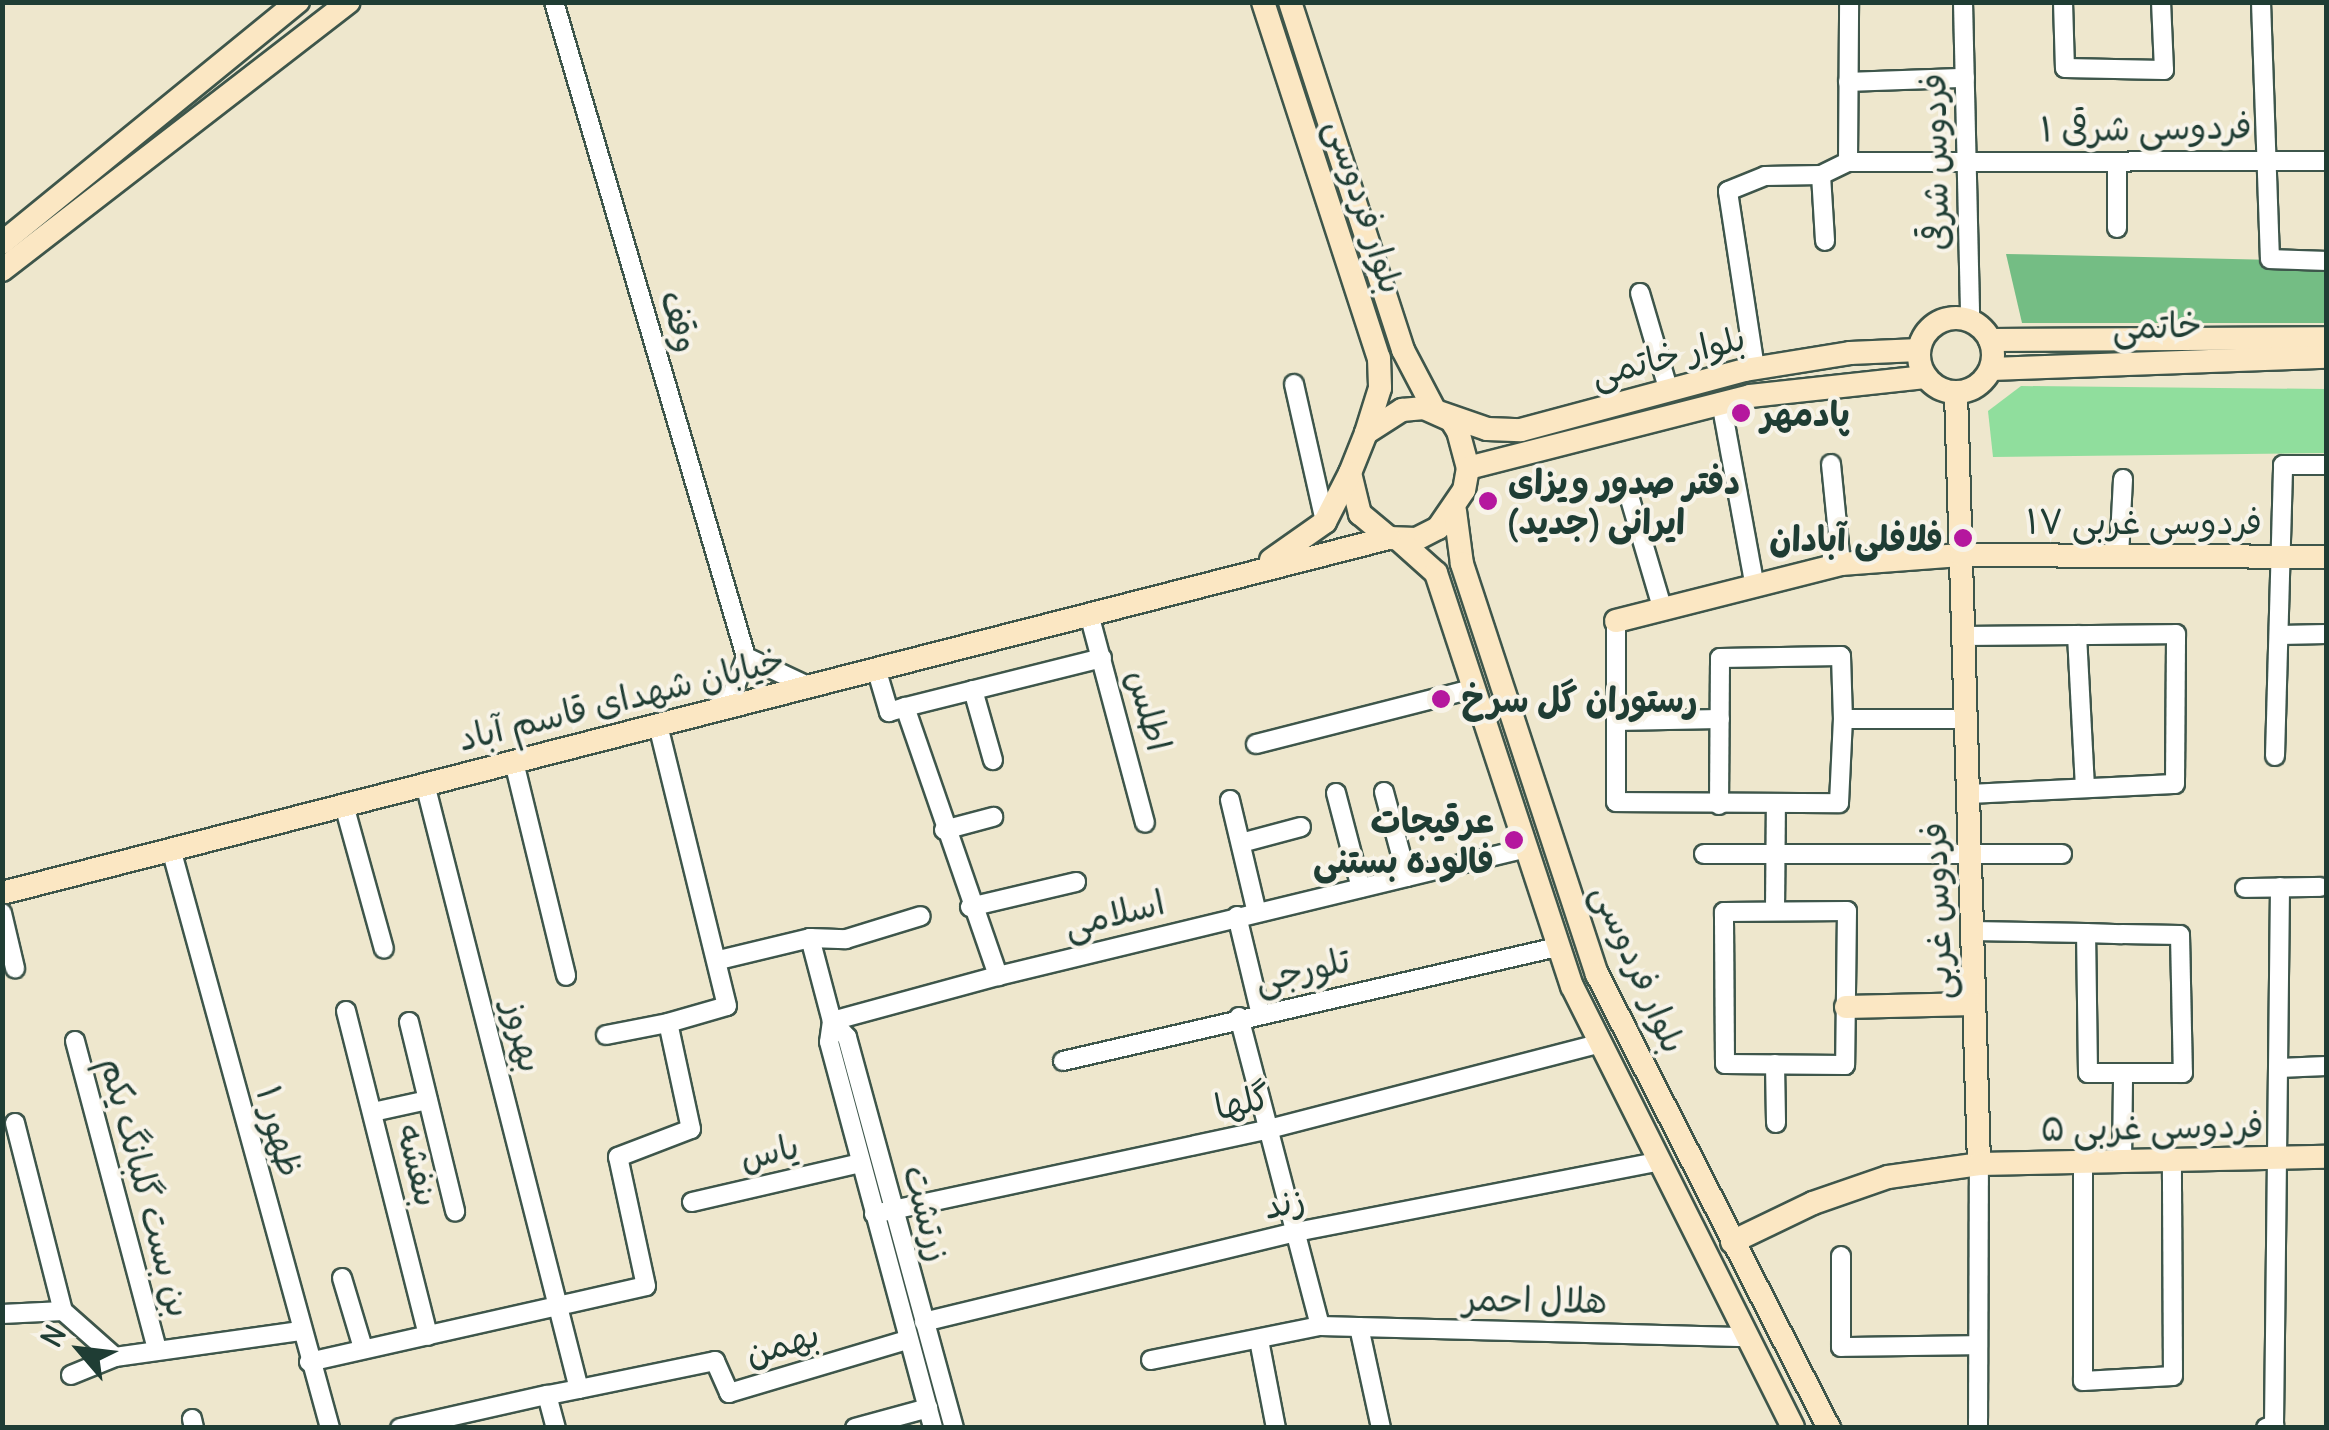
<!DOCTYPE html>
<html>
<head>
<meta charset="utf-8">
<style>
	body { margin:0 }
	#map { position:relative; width:2329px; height:1430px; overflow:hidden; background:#eee7cd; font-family:Delius,"Playpen Sans Arabic",sans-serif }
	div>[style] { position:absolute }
	.green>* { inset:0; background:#90de9d }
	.forest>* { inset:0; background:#74bd84 }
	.roads { filter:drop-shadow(2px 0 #3e564b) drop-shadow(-2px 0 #3e564b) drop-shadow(0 2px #3e564b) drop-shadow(0 -2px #3e564b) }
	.street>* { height:18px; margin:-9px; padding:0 9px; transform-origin:9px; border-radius:9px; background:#fff }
	.secondary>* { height:22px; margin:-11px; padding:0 11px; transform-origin:11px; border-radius:11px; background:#fbe7c3 }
	.secondary>.ring { margin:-11px; padding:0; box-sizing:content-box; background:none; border:22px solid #fbe7c3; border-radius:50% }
	.dots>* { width:28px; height:28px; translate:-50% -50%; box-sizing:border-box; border:5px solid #f7f3e8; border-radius:50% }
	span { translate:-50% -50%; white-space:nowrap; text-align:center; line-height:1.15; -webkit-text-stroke:8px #f7f3e8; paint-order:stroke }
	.street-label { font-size:35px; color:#1f3d34 }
	.poi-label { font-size:35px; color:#1f3d34; font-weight:700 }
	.left { translate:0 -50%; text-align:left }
	.right { translate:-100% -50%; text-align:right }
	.frame { position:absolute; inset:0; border:5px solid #1f3d34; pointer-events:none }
	.north { position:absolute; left:30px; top:1300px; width:100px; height:100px; -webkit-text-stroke:8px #f7f3e8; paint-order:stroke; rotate:298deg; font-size:28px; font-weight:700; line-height:40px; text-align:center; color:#1f3d34 }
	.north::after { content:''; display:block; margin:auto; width:35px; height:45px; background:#1f3d34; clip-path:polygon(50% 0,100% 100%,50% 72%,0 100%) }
</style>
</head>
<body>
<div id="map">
	<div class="green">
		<i style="clip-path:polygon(2021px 386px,2326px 389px,2326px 453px,1993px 457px,1988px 411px)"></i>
	</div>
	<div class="forest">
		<i style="clip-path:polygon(2006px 254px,2326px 261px,2326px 323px,2022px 323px)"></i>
	</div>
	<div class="roads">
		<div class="street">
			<i style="left:554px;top:2px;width:683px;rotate:73.66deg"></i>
			<i style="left:1963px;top:2px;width:318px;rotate:88.7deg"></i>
			<i style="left:2063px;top:2px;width:66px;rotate:88.3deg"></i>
			<i style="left:2065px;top:68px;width:99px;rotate:1.2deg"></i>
			<i style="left:2164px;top:70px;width:68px;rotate:-92.5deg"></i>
			<i style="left:2261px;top:2px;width:257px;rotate:88deg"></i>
			<i style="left:2270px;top:259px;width:56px;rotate:2deg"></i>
			<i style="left:1848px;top:82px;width:117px;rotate:-2deg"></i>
			<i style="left:1848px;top:162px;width:160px;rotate:-89.6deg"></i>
			<i style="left:2117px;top:162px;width:66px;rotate:90deg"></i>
			<i style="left:1821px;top:175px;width:66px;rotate:86.5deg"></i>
			<i style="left:1640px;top:293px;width:99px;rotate:73.6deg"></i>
			<i style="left:1755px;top:368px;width:179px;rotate:-98.7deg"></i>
			<i style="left:1728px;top:191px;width:40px;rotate:-22deg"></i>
			<i style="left:1765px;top:176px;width:56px;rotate:-1deg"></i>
			<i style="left:1821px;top:175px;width:30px;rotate:-26deg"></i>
			<i style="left:1848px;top:162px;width:478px;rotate:-0.1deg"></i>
			<i style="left:1294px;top:384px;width:141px;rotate:77.3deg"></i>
			<i style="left:1721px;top:402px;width:183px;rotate:79.6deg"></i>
			<i style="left:1831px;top:464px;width:100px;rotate:84.3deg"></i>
			<i style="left:1630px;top:499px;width:113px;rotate:73.5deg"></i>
			<i style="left:2119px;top:556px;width:77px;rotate:-87deg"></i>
			<i style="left:1089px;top:614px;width:216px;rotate:75deg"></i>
			<i style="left:1616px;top:621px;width:181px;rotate:90deg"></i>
			<i style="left:1616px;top:802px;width:223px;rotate:0.3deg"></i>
			<i style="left:1839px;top:803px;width:84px;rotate:-87.3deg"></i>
			<i style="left:1843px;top:719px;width:123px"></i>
			<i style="left:2280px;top:635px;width:46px;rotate:-1.2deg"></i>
			<i style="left:1963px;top:636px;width:114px;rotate:-0.5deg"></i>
			<i style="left:746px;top:657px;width:68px;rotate:25.1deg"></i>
			<i style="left:1102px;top:658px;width:203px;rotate:166deg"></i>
			<i style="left:905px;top:707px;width:285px;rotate:70.9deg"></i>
			<i style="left:998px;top:976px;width:540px;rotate:-13.6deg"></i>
			<i style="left:876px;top:668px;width:46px;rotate:73.5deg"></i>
			<i style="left:889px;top:712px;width:17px;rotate:-17deg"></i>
			<i style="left:973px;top:690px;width:73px;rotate:74.1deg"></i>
			<i style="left:717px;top:707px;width:17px;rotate:-33deg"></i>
			<i style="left:731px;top:698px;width:44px;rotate:-69.9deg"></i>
			<i style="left:1616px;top:721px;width:104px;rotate:-1.1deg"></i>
			<i style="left:1256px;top:744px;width:223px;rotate:-14.3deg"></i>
			<i style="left:2275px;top:756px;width:291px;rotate:-88.4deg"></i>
			<i style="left:2283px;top:465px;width:43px"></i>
			<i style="left:514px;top:762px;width:220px;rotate:76.3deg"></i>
			<i style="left:425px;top:784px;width:624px;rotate:75.72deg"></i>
			<i style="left:579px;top:1389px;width:33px;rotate:169deg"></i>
			<i style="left:547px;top:1395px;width:34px;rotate:75deg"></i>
			<i style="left:1384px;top:792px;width:88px;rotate:74.9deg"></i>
			<i style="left:1336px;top:793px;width:98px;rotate:75.3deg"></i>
			<i style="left:1968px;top:794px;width:207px;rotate:-2.8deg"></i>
			<i style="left:2175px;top:784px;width:150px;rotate:-89.6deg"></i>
			<i style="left:2176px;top:634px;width:99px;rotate:179.4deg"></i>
			<i style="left:2077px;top:635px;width:153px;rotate:87deg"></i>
			<i style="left:1230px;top:800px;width:112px;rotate:76.6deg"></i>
			<i style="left:344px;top:805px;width:149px;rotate:74.5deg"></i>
			<i style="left:1719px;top:805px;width:147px;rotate:-89.6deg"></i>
			<i style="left:1720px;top:658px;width:121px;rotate:-0.9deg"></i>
			<i style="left:1841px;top:656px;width:63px;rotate:88.2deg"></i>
			<i style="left:944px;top:830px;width:51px;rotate:-14.9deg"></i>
			<i style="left:1241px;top:843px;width:62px;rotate:-14.9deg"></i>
			<i style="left:171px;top:849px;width:600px;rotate:74.64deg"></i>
			<i style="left:1704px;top:854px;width:358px"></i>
			<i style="left:2245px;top:888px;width:75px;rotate:-0.8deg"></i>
			<i style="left:970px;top:907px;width:109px;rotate:-13.3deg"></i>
			<i style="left:1775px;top:910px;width:105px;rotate:-89.5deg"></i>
			<i style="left:1847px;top:911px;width:154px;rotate:90.7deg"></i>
			<i style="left:1845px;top:1065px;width:120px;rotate:-179.5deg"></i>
			<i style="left:1725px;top:1064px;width:152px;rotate:-90.4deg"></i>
			<i style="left:1724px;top:912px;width:123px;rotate:-0.5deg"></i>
			<i style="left:2px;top:913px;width:57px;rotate:76.7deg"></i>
			<i style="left:1237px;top:916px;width:98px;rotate:76.4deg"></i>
			<i style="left:1972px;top:931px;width:114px;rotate:1deg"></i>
			<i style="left:2086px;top:933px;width:36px;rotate:2deg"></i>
			<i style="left:2122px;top:934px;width:58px;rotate:1deg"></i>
			<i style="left:2180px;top:935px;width:138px;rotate:88.8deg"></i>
			<i style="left:2183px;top:1073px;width:95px;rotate:180deg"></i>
			<i style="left:2088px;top:1073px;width:140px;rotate:-90.8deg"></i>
			<i style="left:810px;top:938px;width:36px;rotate:2deg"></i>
			<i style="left:846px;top:939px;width:78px;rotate:-17deg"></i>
			<i style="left:719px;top:960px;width:94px;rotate:-13.6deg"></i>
			<i style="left:810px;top:938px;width:86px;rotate:75.2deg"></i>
			<i style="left:832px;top:1021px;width:21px;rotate:98deg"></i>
			<i style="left:829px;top:1042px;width:400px;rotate:74.9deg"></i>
			<i style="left:346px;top:1011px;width:335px;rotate:75.8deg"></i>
			<i style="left:1239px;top:1017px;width:319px;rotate:75.3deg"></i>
			<i style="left:832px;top:1021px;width:22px;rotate:47deg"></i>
			<i style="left:847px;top:1037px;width:405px;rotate:74.7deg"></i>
			<i style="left:832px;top:1021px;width:172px;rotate:-15.2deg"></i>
			<i style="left:409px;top:1022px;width:195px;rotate:76.3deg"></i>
			<i style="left:606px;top:1035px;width:63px;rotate:-11deg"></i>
			<i style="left:75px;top:1041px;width:320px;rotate:75.1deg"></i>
			<i style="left:1063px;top:1061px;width:507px;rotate:-12.99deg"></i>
			<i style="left:1775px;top:1064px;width:59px;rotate:89deg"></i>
			<i style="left:2279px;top:1068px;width:47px;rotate:-2.4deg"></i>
			<i style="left:373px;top:1112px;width:56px;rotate:-12.3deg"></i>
			<i style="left:15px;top:1123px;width:194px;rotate:75.7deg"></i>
			<i style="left:2122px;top:1162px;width:87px;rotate:-89.3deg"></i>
			<i style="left:2083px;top:1165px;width:216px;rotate:90deg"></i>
			<i style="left:2083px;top:1381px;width:90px;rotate:-3.2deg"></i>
			<i style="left:2173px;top:1376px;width:214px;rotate:-90.3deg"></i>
			<i style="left:692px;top:1202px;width:173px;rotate:-13deg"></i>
			<i style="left:874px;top:1214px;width:404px;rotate:-12.1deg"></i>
			<i style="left:1269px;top:1129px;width:343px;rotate:-14.5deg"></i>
			<i style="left:1841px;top:1256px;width:91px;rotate:90deg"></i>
			<i style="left:1841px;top:1347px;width:137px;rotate:-0.8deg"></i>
			<i style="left:342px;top:1278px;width:73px;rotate:73.3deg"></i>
			<i style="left:2px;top:1314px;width:61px;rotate:-2.8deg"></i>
			<i style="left:63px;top:1311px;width:69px;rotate:41.5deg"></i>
			<i style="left:115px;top:1357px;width:187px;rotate:-8deg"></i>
			<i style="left:924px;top:1322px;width:383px;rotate:-13.6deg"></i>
			<i style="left:1296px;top:1232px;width:371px;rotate:-11deg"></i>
			<i style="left:1359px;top:1327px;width:103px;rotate:77.7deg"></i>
			<i style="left:1259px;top:1340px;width:90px;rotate:79.1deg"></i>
			<i style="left:1151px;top:1360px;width:172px;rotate:-11.4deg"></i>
			<i style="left:1320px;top:1326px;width:428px;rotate:1.5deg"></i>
			<i style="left:309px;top:1362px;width:345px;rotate:-12.7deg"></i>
			<i style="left:646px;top:1286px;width:132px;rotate:-102.2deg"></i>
			<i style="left:618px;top:1157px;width:78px;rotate:-21deg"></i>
			<i style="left:691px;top:1129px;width:108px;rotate:-102.2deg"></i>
			<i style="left:668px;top:1023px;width:61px;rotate:-16.1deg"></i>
			<i style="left:727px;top:1006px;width:289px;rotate:-103.8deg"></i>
			<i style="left:71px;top:1375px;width:48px;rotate:-22.2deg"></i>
			<i style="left:579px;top:1389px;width:139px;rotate:-11.6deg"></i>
			<i style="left:715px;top:1361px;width:35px;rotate:66deg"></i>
			<i style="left:729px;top:1393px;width:186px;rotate:-16.6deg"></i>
			<i style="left:192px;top:1419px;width:9px;rotate:77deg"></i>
			<i style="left:400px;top:1428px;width:151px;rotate:-12.7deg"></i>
			<i style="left:855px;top:1428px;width:76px;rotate:-15.3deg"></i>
			<i style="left:1978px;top:1428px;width:264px;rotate:-89.8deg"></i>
			<i style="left:2266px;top:1428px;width:9px;rotate:-21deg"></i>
			<i style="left:2274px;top:1425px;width:538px;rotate:-89.36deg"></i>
		</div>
		<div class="secondary">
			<i style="left:1263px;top:2px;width:374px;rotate:72deg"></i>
			<i style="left:1379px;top:358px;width:30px;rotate:88deg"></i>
			<i style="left:1380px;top:388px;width:47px;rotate:107.3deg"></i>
			<i style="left:1290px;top:2px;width:366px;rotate:72deg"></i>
			<i style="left:1403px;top:350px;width:69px;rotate:62.3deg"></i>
			<i style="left:2px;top:243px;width:382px;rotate:-39.2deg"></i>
			<i style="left:2px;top:270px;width:438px;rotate:-37.7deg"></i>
			<i class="ring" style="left:1919px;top:318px;width:52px;height:52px"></i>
			<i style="left:1990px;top:340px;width:336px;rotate:-0.3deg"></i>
			<i style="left:1991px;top:369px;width:335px;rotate:-2.1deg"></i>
			<i style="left:1956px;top:393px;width:771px;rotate:88.29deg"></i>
			<i style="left:1424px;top:408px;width:30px;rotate:24deg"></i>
			<i style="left:1451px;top:420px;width:13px;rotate:58deg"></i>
			<i style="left:1458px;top:431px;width:38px;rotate:75deg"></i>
			<i style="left:1468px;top:468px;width:22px;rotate:100deg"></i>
			<i style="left:1464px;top:490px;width:46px;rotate:124.4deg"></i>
			<i style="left:1438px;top:528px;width:25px;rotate:153deg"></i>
			<i style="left:1416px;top:539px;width:27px;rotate:-178deg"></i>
			<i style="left:1389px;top:538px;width:38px;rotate:-140deg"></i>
			<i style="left:1360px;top:514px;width:42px;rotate:-103.7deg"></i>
			<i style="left:1350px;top:473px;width:43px;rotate:-68.2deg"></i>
			<i style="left:1366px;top:433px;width:43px;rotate:-32.6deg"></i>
			<i style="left:1402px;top:410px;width:22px;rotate:-5deg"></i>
			<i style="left:1438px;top:412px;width:52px;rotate:19.1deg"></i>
			<i style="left:1487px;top:429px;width:34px;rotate:2deg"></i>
			<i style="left:1521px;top:430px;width:232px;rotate:-15deg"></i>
			<i style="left:1745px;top:370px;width:106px;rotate:-9.2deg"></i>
			<i style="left:1850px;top:353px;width:69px;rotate:-2.5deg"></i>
			<i style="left:1468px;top:468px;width:291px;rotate:-14.3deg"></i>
			<i style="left:1750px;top:396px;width:176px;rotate:-6.2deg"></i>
			<i style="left:1455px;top:511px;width:53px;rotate:82.5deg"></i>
			<i style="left:1462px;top:564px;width:432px;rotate:71.8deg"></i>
			<i style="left:1597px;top:974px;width:510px;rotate:62.93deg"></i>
			<i style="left:1398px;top:539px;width:51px;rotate:41.8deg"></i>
			<i style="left:1436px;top:573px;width:435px;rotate:71.8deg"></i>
			<i style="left:1572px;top:986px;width:494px;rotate:63.4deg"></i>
			<i style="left:1271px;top:560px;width:66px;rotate:-35.1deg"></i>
			<i style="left:1325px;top:522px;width:55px;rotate:-63deg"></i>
			<i style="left:1616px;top:621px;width:232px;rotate:-14.2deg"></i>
			<i style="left:1841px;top:564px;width:120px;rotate:-4.3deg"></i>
			<i style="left:1961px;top:555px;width:365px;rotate:0.3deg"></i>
			<i style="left:2px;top:893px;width:1432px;rotate:-14.36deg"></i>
			<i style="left:1846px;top:1007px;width:128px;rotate:-1.3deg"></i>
			<i style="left:1732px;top:1242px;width:90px;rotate:-25.7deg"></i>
			<i style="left:1813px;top:1203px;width:79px;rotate:-19.1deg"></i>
			<i style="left:1888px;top:1177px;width:92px;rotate:-8.1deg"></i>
			<i style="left:1979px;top:1164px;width:347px;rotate:-1.2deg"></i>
		</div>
	</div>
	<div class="dots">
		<i style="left:1741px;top:413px;background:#b5179e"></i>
		<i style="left:1488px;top:501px;background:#b5179e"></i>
		<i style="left:1963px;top:538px;background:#b5179e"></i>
		<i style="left:1441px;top:699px;background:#b5179e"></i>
		<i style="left:1514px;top:840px;background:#b5179e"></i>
	</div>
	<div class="street-label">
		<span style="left:2146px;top:127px;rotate:-1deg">فردوسی شرقی ۱</span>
		<span style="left:1934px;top:162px;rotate:-91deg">فردوس شرقی</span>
		<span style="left:1366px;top:206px;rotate:72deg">بلوار فردوسی</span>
		<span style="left:681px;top:321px;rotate:74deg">وقف</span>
		<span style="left:2157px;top:325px;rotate:-2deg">خاتمی</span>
		<span style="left:1668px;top:355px;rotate:-14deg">بلوار خاتمی</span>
		<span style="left:2144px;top:521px">فردوسی غربی ۱۷</span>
		<span style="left:621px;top:698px;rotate:-14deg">خیابان شهدای قاسم آباد</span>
		<span style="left:1150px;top:710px;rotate:75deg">اطلس</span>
		<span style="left:1936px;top:911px;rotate:-92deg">فردوس غربی</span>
		<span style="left:1114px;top:913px;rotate:-14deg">اسلامی</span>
		<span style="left:1640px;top:968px;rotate:66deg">بلوار فردوسی</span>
		<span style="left:1302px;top:969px;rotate:-13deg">تلورجی</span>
		<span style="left:524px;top:1036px;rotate:76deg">بهروز</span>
		<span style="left:1242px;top:1101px;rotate:-13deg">گلها</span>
		<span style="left:2152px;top:1126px;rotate:-1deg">فردوسی غربی ۵</span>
		<span style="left:280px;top:1131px;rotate:75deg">ظهور ۱</span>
		<span style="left:769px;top:1151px;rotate:-13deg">یاس</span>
		<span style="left:419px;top:1165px;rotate:76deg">بنفشه</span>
		<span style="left:147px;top:1187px;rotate:75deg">بن بست گلبانگ یکم</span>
		<span style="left:1284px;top:1202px;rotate:-12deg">زند</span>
		<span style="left:928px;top:1213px;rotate:75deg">زرتشت</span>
		<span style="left:1535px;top:1299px;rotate:1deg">هلال احمر</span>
		<span style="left:782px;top:1343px;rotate:-17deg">بهمن</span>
	</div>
	<div class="poi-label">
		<span class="left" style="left:1761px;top:413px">پادمهر</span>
		<span class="left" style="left:1508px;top:501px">دفتر صدور ویزای<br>ایرانی (جدید)</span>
		<span class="right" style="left:1943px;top:538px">فلافلی آبادان</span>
		<span class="left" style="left:1461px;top:699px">رستوران گل سرخ</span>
		<span class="right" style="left:1494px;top:840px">عرقیجات<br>فالوده بستنی</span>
	</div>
	<div class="frame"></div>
	<div class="north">N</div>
</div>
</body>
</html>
